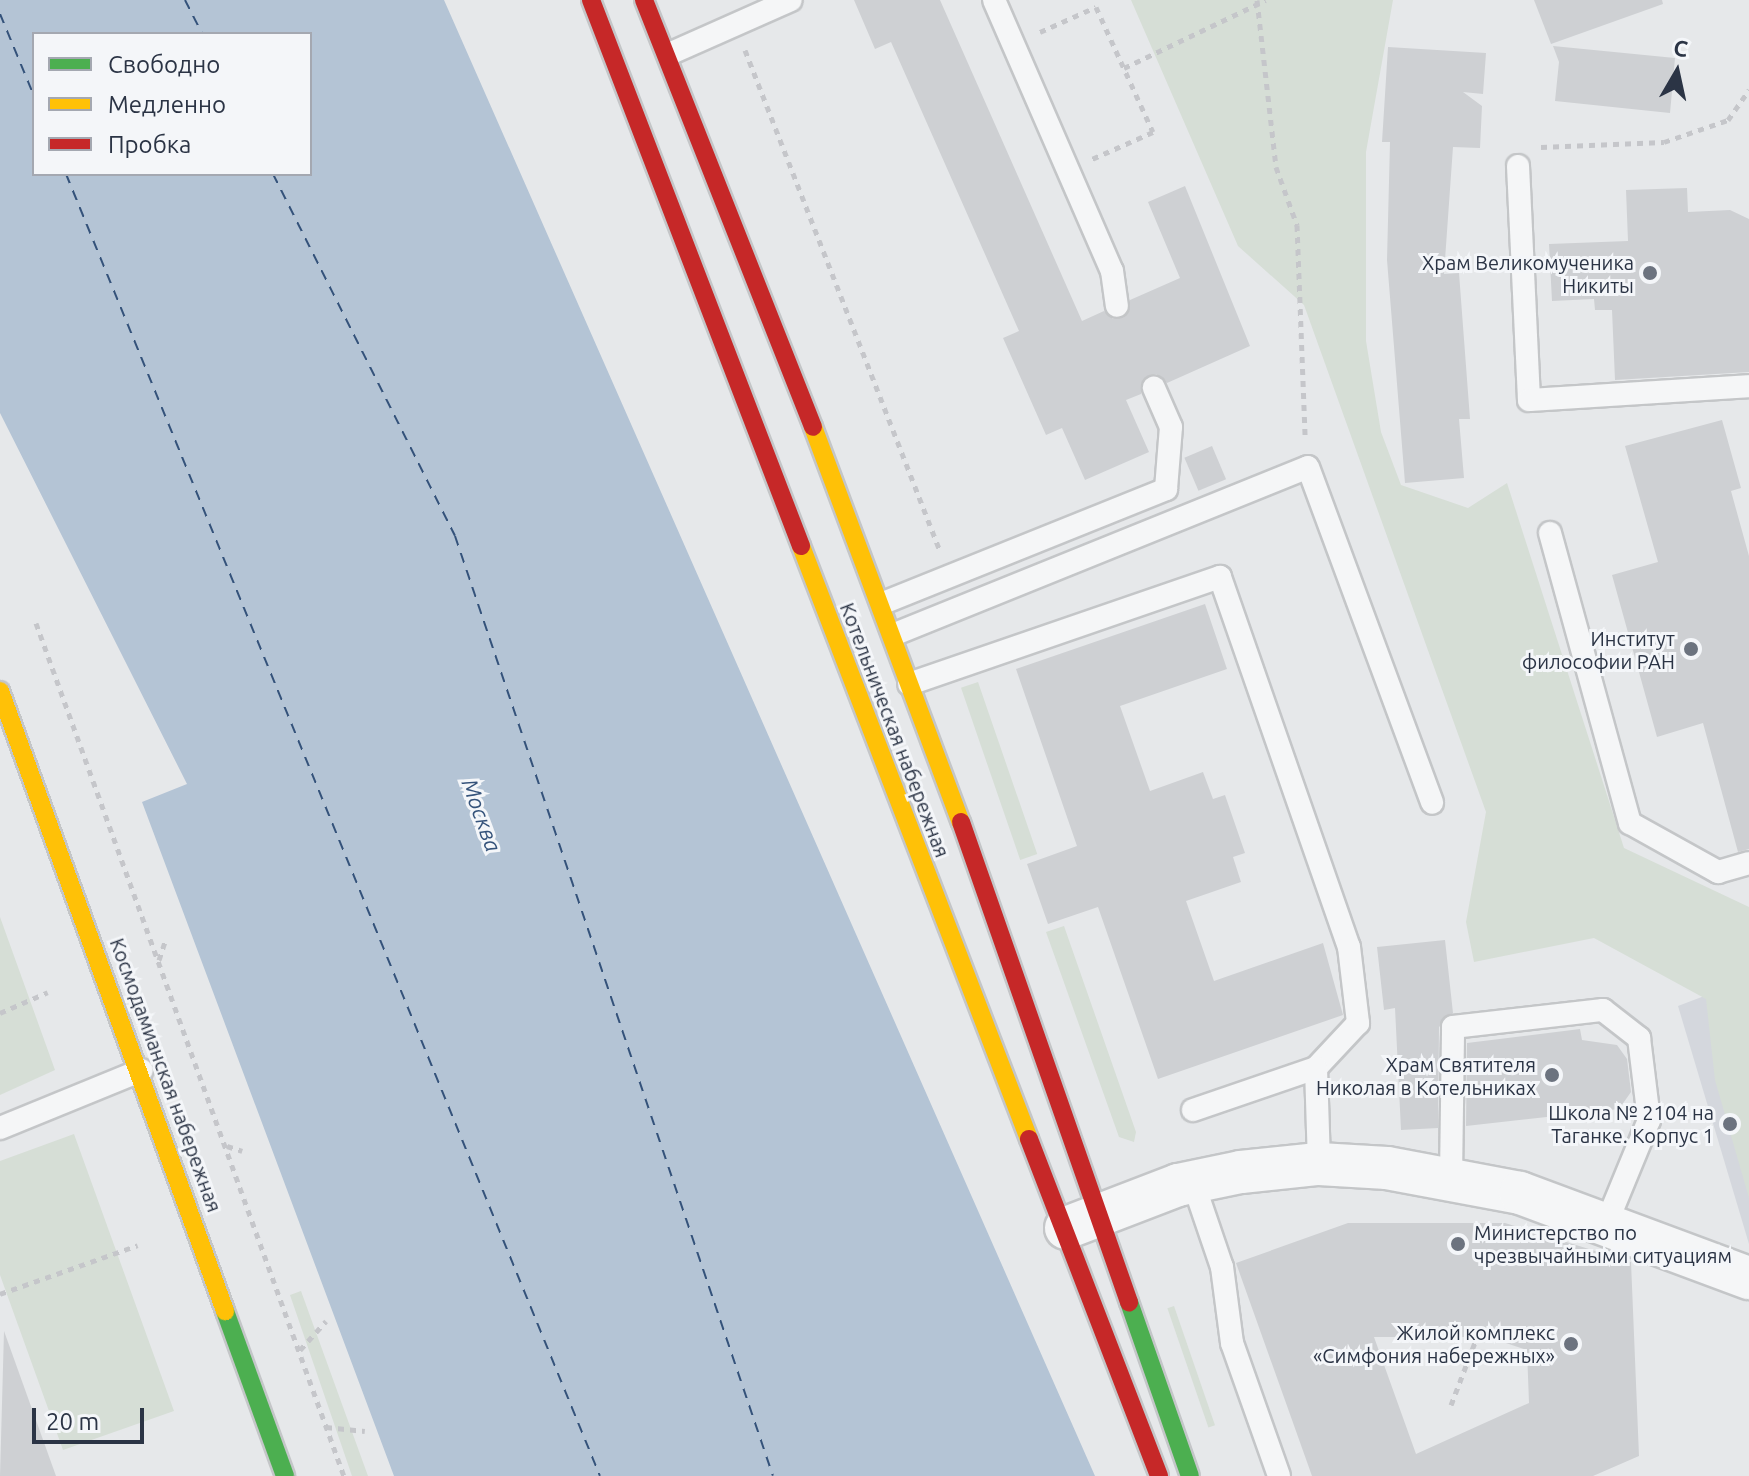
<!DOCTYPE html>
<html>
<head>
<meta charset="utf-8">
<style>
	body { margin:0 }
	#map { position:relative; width:1749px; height:1476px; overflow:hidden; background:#e6e8ea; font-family:Ubuntu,sans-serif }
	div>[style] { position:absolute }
	.built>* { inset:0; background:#d4d7dd }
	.green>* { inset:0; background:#d6ded6; transform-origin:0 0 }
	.water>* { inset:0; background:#b4c4d5 }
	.ferry>* { height:2px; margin-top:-1px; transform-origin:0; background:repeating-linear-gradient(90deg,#34527a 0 10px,transparent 0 18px) }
	.building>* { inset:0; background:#ced0d3; transform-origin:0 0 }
	.path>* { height:5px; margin-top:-2.5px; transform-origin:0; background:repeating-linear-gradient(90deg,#c5c6ca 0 6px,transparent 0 12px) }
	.roads { filter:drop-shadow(2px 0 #c4c6c8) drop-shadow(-2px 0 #c4c6c8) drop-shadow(0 2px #c4c6c8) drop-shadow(0 -2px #c4c6c8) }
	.lane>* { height:22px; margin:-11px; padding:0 11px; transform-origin:11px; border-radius:11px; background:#f5f6f7 }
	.street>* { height:42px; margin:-21px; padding:0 21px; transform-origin:21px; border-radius:21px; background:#f5f6f7 }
	.fast>* { height:18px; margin:-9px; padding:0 9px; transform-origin:9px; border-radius:9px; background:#4caf50 }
	.slow>* { height:18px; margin:-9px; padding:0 9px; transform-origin:9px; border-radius:9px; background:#ffc107 }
	.jam>* { height:18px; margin:-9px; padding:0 9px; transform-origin:9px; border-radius:9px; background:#c62828 }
	.dots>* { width:22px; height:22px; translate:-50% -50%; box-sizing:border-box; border:4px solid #f4f6f9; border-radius:50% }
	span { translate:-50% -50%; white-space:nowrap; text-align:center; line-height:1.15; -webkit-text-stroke:6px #f4f6f9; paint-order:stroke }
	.poi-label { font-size:20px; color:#2b3445 }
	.right { translate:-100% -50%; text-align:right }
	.left { translate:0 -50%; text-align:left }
	.street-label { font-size:20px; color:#2b3445 }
	.water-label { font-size:22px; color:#34527a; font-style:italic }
	.legend { position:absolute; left:32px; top:32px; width:280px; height:144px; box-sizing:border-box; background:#f4f6f9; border:2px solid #a4a8b1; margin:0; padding:10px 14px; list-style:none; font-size:24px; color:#2b3445 }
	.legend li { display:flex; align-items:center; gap:16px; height:40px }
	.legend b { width:40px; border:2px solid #a4a8b1 }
	.north { position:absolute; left:1637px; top:32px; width:80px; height:80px; -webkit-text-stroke:6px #f4f6f9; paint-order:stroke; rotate:9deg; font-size:22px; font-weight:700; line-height:32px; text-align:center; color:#2b3445 }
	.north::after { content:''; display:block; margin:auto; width:28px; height:36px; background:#2b3445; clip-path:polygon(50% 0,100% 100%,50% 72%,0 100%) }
	.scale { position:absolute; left:32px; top:1408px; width:112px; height:36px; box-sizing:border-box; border:4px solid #2b3445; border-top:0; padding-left:10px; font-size:24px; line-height:28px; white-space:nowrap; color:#2b3445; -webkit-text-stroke:6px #f4f6f9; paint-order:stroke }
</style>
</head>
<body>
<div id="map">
	<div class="built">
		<i style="clip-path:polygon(1749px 979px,1749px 1244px,1678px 1006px)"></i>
	</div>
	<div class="green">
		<i style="clip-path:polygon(1131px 0,1393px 0,1366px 152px,1366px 341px,1381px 432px,1401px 485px,1468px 508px,1507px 483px,1624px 848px,1749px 907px,1749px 1198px,1715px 1080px,1706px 999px,1594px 938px,1474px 962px,1466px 922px,1486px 812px,1304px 305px,1238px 246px)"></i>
		<i style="left:978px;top:682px;width:182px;height:18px;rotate:71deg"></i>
		<i style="clip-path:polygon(0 917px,55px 1070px,0 1095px)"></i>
		<i style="clip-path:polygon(1064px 926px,1136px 1132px,1134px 1142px,1119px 1137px,1046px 932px)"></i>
		<i style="clip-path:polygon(74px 1134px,174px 1411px,63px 1450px,0 1275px,0 1161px)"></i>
		<i style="clip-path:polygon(301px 1291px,368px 1476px,352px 1476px,290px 1295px)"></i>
		<i style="left:1174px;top:1306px;width:126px;height:7px;rotate:71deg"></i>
	</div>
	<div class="water">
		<i style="clip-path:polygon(evenodd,0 0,444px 0,1095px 1476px,394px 1476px,142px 802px,187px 784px,0 413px,0 0,34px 34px,310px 34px,310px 174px,34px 174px,34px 34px)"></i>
	</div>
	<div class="ferry">
		<i style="left:185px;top:0;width:38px;rotate:63deg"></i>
		<i style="left:0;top:14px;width:89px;rotate:67.5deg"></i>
		<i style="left:66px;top:174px;width:1407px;rotate:67.7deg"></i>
		<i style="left:273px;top:174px;width:405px;rotate:63.3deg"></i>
		<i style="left:455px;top:536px;width:992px;rotate:71.31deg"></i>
	</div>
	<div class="building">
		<i style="clip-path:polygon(854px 0,940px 0,1082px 321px,1104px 311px,1113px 319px,1125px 317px,1130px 300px,1180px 278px,1148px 202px,1185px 186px,1250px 346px,1167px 383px,1156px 374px,1143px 379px,1141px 394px,1126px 400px,1149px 452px,1085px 480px,1062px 428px,1046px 435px,1003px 338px,1019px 331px,891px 42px,875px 49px)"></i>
		<i style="clip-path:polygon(1534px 0,1662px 0,1663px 4px,1551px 44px)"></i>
		<i style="clip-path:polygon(1553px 46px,1675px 58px,1670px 113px,1555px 101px,1559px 62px)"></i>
		<i style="clip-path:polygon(1388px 47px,1486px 53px,1483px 94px,1463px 92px,1482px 106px,1480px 148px,1453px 147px,1444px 274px,1459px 273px,1470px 419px,1459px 419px,1464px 478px,1405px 483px,1387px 260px,1390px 142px,1382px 142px)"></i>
		<i style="clip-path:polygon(1687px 188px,1688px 212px,1730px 210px,1749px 219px,1749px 372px,1615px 380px,1612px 310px,1595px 310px,1594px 299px,1552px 301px,1549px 244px,1628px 241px,1626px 190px)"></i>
		<i style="clip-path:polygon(1722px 420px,1741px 488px,1731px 491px,1749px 556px,1749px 849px,1738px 852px,1703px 723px,1657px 737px,1612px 575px,1658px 562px,1625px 446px)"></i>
		<i style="left:1212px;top:446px;width:36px;height:30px;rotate:67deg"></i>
		<i style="clip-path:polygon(1205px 604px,1227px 669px,1120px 706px,1150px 791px,1203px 772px,1213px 799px,1225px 795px,1245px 853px,1233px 857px,1241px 882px,1186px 901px,1214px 981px,1323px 943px,1343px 1015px,1158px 1079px,1098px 907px,1048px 924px,1027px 864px,1077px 846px,1016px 669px)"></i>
		<i style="clip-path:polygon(1445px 940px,1453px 1013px,1439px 1027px,1438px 1128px,1401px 1130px,1395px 1008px,1384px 1010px,1377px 947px)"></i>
		<i style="clip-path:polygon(1580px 1029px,1582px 1040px,1617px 1045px,1627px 1059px,1631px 1092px,1619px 1109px,1466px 1126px,1467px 1043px)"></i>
		<i style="clip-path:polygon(evenodd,1348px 1223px,1505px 1223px,1631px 1262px,1639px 1456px,1593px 1476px,1312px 1476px,1236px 1263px,1348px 1223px,1374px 1337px,1488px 1337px,1527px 1350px,1529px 1403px,1416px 1454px,1374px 1337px)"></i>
		<i style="clip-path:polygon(4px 1331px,56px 1476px,0 1476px)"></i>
	</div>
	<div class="path">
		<i style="left:1257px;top:0;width:168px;rotate:83.5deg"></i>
		<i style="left:1276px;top:167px;width:62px;rotate:70.1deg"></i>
		<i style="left:1297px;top:225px;width:213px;rotate:87.8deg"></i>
		<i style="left:1040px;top:32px;width:61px;rotate:-24.1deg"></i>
		<i style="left:1096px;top:7px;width:137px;rotate:65.5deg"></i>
		<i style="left:1153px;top:132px;width:67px;rotate:156.1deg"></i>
		<i style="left:745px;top:50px;width:538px;rotate:68.73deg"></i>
		<i style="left:1124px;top:68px;width:157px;rotate:-25.6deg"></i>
		<i style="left:1541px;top:147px;width:123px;rotate:-2.3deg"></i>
		<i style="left:1664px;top:142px;width:68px;rotate:-19deg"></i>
		<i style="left:1728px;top:120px;width:37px;rotate:-55deg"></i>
		<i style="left:36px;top:623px;width:907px;rotate:70.15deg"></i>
		<i style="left:159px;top:960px;width:19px;rotate:-72deg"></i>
		<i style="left:0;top:1013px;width:52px;rotate:-23.6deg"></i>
		<i style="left:227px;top:1146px;width:16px;rotate:18deg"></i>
		<i style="left:0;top:1294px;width:146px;rotate:-19.5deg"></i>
		<i style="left:300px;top:1350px;width:39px;rotate:-48deg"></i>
		<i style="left:1451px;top:1405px;width:73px;rotate:-69.1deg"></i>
		<i style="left:326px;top:1427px;width:39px;rotate:6deg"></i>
	</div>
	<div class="roads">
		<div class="lane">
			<i style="left:994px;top:0;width:296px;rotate:66.5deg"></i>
			<i style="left:1112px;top:271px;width:35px;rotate:82deg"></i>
			<i style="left:669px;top:54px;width:133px;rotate:-23.9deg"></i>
			<i style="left:1518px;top:166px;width:234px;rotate:87.3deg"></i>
			<i style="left:1529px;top:400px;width:220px;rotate:-3.6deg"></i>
			<i style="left:1550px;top:533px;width:301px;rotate:74.6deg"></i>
			<i style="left:1630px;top:823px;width:101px;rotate:29.1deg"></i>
			<i style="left:1718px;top:872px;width:32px;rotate:-16deg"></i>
			<i style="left:883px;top:603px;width:305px;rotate:-21.9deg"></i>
			<i style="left:1166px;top:489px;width:62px;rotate:-85.4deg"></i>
			<i style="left:1171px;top:427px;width:43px;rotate:-113.6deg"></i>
			<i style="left:895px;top:634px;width:445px;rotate:-22deg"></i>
			<i style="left:1308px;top:467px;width:358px;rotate:69.7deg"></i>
			<i style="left:909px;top:684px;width:329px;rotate:-19deg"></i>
			<i style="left:1220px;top:577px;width:392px;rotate:70.8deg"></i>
			<i style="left:1349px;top:947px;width:77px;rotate:83.2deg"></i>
			<i style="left:1358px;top:1023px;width:62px;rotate:133deg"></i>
			<i style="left:1316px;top:1068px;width:96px;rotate:88.2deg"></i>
			<i style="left:1193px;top:1110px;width:130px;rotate:-18.9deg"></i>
			<i style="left:0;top:1128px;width:153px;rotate:-22.2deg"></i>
			<i style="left:1451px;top:1177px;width:150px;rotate:-89.2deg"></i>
			<i style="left:1453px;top:1027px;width:151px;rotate:-6.5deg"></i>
			<i style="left:1603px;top:1010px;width:46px;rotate:37.9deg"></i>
			<i style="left:1639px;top:1038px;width:83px;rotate:83deg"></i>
			<i style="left:1649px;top:1120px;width:110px;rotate:112.4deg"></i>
			<i style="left:1193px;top:1182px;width:90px;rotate:71.2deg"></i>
			<i style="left:1222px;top:1267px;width:77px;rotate:82.5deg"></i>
			<i style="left:1232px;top:1343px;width:141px;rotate:70.5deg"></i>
		</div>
		<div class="street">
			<i style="left:1066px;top:1228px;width:120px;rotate:-21deg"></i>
			<i style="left:1178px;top:1185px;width:64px;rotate:-11.7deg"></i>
			<i style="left:1241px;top:1172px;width:78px;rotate:-5.9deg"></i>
			<i style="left:1319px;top:1164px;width:68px;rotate:3.4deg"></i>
			<i style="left:1387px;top:1168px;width:135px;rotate:10.6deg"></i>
			<i style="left:1520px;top:1193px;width:244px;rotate:20.4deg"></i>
		</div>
		<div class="fast">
			<i style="left:1129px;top:1302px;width:184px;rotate:70.7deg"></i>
			<i style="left:225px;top:1311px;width:176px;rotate:70deg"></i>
		</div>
		<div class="slow">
			<i style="left:813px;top:427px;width:422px;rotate:69.5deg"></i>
			<i style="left:801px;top:546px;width:635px;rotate:68.97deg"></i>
			<i style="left:0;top:691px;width:660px;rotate:70.05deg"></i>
		</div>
		<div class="jam">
			<i style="left:591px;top:0;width:585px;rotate:68.96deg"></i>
			<i style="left:644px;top:0;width:459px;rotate:68.4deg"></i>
			<i style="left:961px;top:822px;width:509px;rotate:70.71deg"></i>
			<i style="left:1029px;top:1139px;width:361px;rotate:68.9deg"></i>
		</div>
	</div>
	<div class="dots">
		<i style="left:1650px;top:273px;background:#6c737f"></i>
		<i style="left:1691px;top:649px;background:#6c737f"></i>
		<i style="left:1552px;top:1075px;background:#6c737f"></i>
		<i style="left:1730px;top:1124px;background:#6c737f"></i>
		<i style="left:1458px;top:1244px;background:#6c737f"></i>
		<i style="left:1571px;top:1344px;background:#6c737f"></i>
	</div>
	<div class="poi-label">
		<span class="right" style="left:1634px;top:274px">Храм Великомученика<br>Никиты</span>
		<span class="right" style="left:1675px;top:650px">Институт<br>философии РАН</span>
		<span class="right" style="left:1536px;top:1076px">Храм Святителя<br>Николая в Котельниках</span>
		<span class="right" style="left:1714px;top:1124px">Школа № 2104 на<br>Таганке. Корпус 1</span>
		<span class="left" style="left:1474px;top:1244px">Министерство по<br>чрезвычайными ситуациям</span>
		<span class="right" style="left:1555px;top:1344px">Жилой комплекс<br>«Симфония набережных»</span>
	</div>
	<div class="street-label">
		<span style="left:895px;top:730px;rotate:69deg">Котельническая набережная</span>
		<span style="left:166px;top:1075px;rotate:70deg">Космодамианская набережная</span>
	</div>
	<div class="water-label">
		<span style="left:482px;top:815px;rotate:70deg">Москва</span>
	</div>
	<ul class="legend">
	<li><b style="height:10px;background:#4caf50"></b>Свободно</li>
	<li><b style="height:10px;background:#ffc107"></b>Медленно</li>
	<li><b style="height:10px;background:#c62828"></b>Пробка</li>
	</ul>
	<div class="north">С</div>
	<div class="scale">20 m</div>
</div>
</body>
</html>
